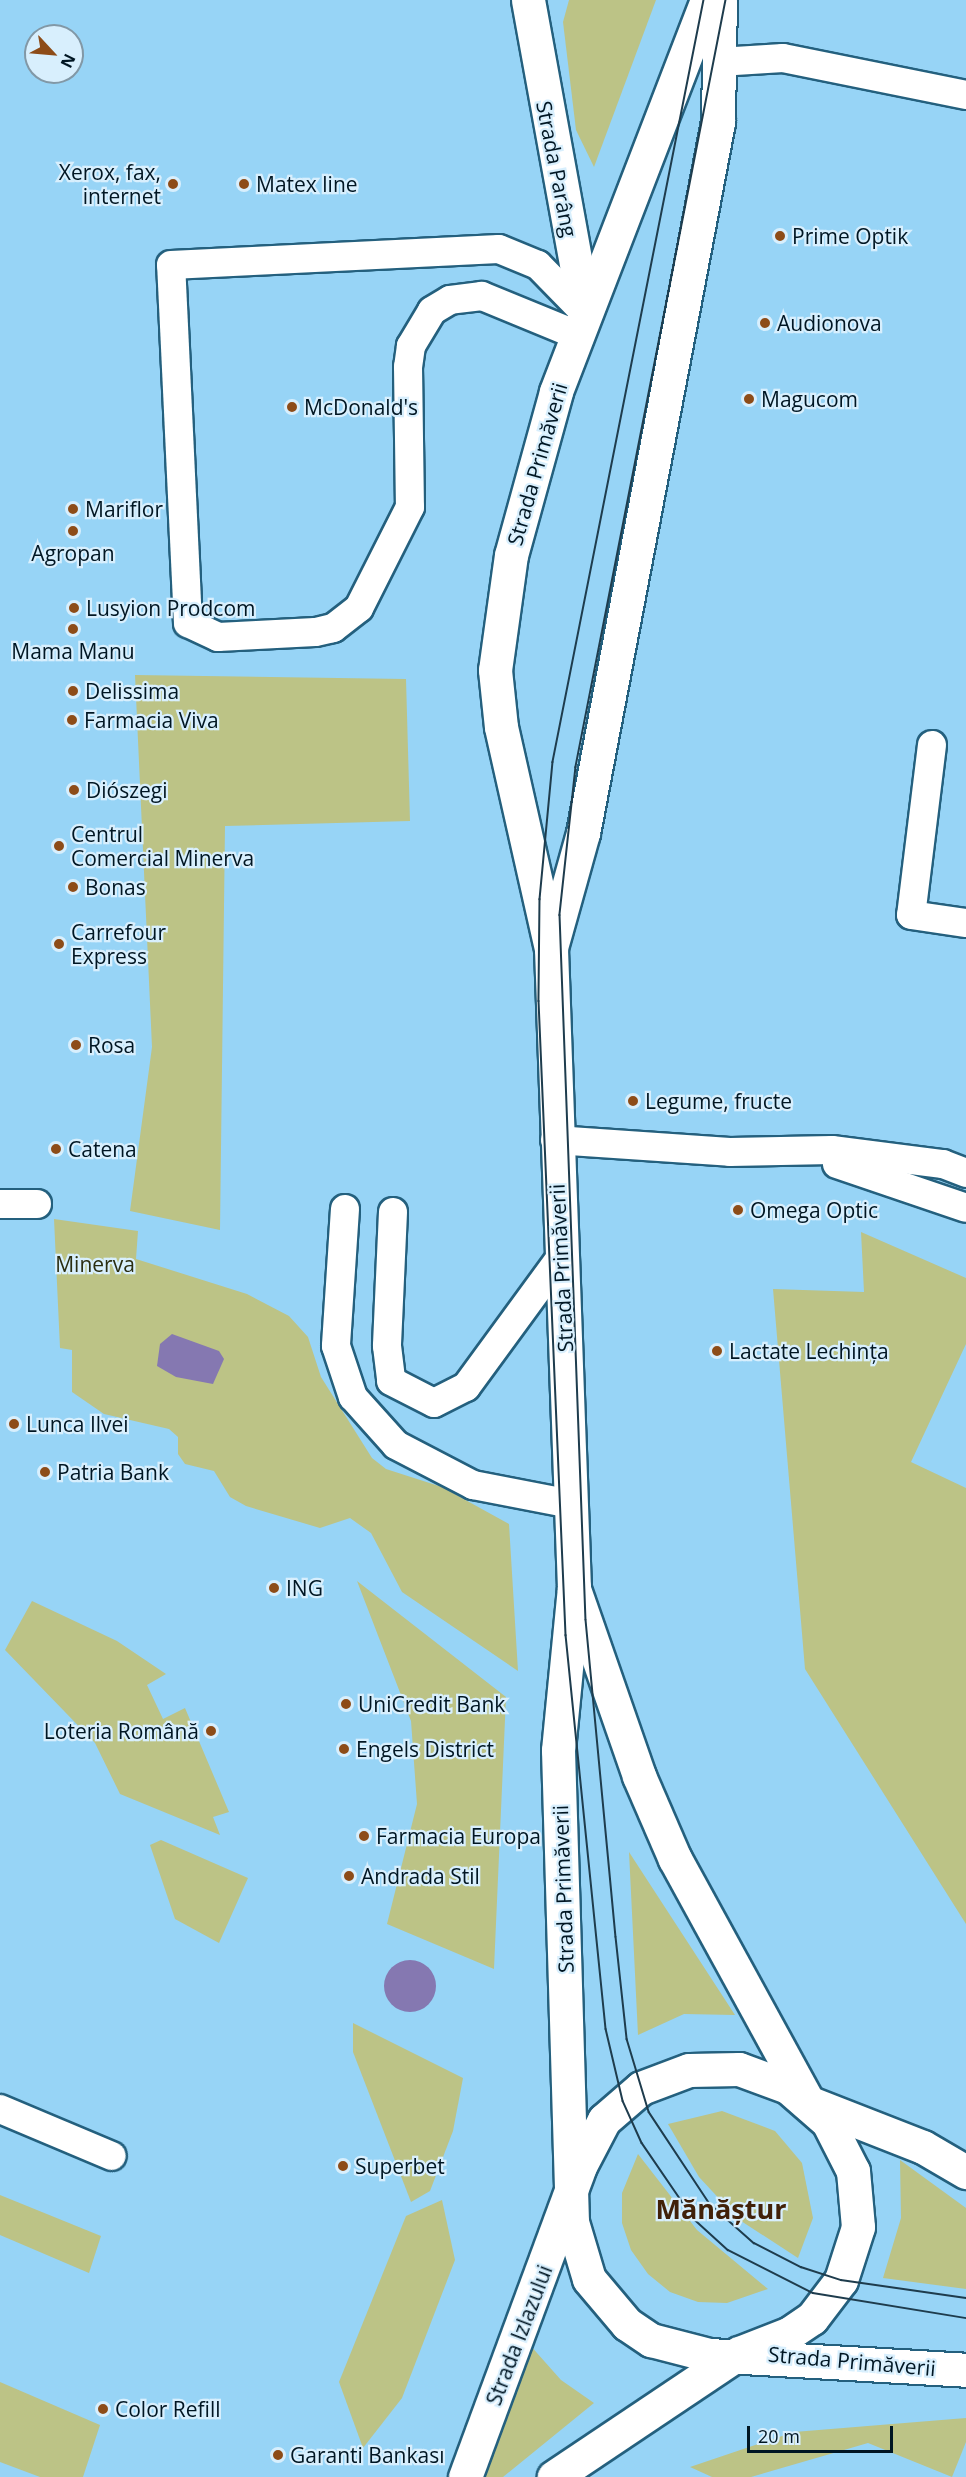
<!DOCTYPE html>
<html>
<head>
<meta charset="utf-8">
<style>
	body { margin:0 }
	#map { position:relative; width:966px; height:2477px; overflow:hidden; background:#97d4f6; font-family:"Open Sans",sans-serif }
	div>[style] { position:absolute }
	.green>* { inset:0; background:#bcc386 }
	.water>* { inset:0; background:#8578b1 }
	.round { border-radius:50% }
	.roads { filter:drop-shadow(2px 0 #24607e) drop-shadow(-2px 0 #24607e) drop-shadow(0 2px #24607e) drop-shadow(0 -2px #24607e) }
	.service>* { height:28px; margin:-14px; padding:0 14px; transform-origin:14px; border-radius:14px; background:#fff }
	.minor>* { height:33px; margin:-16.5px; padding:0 16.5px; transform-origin:16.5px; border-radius:16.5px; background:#fff }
	.secondary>* { height:33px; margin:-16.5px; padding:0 16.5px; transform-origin:16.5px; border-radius:16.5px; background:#fff }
	.tram>* { height:1.5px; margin:-0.75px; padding:0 0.75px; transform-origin:0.75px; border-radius:0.75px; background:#1e3c4d }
	.dots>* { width:16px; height:16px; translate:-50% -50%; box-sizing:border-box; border:3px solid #d8effd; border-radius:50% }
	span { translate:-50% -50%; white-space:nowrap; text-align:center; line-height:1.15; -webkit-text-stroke:4.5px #d8effd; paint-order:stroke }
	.street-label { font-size:21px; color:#001623 }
	.poi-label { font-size:21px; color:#001623 }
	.right { translate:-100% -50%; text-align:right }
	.left { translate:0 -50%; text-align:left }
	.park-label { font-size:21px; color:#2a2d10 }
	.district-label { font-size:27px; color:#412109; font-weight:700 }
	.north { position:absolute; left:24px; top:24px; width:60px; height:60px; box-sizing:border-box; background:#d8effd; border:2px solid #8298a6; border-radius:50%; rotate:116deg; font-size:16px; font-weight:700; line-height:24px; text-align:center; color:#001623 }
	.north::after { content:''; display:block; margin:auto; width:21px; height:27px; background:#8d4c18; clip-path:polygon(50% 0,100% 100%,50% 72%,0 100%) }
	.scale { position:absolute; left:747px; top:2426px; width:146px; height:27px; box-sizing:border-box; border:3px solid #001623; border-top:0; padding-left:8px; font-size:18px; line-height:21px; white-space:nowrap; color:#001623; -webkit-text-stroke:4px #d8effd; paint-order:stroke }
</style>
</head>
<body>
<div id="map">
	<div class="green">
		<i style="clip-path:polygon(569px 0,656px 0,594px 167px,576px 130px,563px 22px)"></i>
		<i style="clip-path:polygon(135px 675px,406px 679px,410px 821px,225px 826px,220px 1230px,130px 1211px,152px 1047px)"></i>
		<i style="clip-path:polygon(54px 1219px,138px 1231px,136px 1259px,247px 1294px,289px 1316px,308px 1337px,321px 1377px,372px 1458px,386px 1469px,442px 1487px,509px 1524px,518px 1671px,402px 1592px,371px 1533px,350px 1518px,320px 1528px,246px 1506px,230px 1497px,214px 1471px,185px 1464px,178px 1454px,178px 1437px,169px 1429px,104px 1414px,72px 1392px,72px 1350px,60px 1348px)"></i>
		<i style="clip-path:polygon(861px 1232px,966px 1278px,966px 1344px,911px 1462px,966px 1488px,966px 1924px,805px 1669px,773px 1289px,864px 1292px)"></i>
		<i style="clip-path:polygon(357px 1581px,506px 1697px,494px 1969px,387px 1924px,417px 1804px,411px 1721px)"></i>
		<i style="clip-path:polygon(32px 1601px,117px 1641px,166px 1674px,147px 1685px,163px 1719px,185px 1708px,229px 1812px,213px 1817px,220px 1835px,120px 1794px,95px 1743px,5px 1650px)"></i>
		<i style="clip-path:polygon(161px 1840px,248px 1878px,219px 1943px,175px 1919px,150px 1845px)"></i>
		<i style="clip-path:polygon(629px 1852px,735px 2015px,684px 2014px,638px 2035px)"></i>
		<i style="clip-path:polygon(353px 2023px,463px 2078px,453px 2131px,430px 2191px,411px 2202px,353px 2052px)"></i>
		<i style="clip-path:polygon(722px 2111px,775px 2131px,802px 2163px,813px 2218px,798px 2258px,738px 2219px,699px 2177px,668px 2124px)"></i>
		<i style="clip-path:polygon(638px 2154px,697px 2230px,768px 2289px,727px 2303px,698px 2302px,670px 2292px,648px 2274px,631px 2250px,622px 2223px,622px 2193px)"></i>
		<i style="clip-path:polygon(900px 2160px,966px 2208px,966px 2289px,883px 2278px,901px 2218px)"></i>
		<i style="clip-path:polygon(0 2195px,101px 2236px,89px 2273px,0 2235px)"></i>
		<i style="clip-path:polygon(442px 2200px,455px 2260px,402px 2398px,363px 2448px,339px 2382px,406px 2216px)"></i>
		<i style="clip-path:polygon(529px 2344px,561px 2380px,594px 2403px,503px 2477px,473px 2477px)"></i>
		<i style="clip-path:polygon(0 2382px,100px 2425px,83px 2477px,40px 2477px,0 2462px)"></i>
		<i style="clip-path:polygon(966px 2418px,966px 2442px,952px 2477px,868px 2443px,751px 2477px,712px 2477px,690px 2467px,794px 2432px)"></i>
	</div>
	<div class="water">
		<i style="clip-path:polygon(172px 1334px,219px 1351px,224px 1359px,213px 1384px,176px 1377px,157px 1366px,160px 1344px)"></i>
		<i class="round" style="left:384px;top:1960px;width:52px;height:52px"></i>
	</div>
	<div class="roads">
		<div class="service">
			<i style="left:719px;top:62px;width:64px;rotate:-3.6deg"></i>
			<i style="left:783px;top:58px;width:187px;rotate:11.4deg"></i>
			<i style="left:577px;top:335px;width:103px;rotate:-157.7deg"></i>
			<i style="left:482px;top:296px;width:32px;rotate:173deg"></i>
			<i style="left:450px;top:300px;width:21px;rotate:149deg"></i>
			<i style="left:432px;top:311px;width:41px;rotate:121deg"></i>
			<i style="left:411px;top:346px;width:21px;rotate:98deg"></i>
			<i style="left:408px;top:367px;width:140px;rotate:89.2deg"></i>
			<i style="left:410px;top:507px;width:113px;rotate:116.8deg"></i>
			<i style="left:359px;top:608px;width:33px;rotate:142deg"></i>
			<i style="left:333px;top:628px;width:18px;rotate:167deg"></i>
			<i style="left:315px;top:632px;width:97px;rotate:177deg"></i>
			<i style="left:218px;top:637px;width:33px;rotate:-155deg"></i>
			<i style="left:188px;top:623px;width:358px;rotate:-92.7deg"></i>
			<i style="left:171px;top:265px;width:328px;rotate:-2.8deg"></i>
			<i style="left:499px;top:249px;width:42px;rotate:22.3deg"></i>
			<i style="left:538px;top:265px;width:67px;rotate:45.6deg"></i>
			<i style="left:932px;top:745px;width:171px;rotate:97deg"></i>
			<i style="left:911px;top:915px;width:56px;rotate:8.3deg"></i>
			<i style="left:555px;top:1140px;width:175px;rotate:3.9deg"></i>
			<i style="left:730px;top:1152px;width:102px;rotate:-1.1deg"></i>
			<i style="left:832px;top:1150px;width:112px;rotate:7.2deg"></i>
			<i style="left:943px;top:1164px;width:25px;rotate:21deg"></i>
			<i style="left:837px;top:1164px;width:136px;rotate:18.8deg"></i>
			<i style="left:0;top:1204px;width:37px"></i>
			<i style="left:345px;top:1209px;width:137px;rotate:93.8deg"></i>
			<i style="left:336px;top:1346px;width:54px;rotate:71.6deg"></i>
			<i style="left:353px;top:1397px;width:64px;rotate:48.1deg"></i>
			<i style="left:396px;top:1445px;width:87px;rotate:27.5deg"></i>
			<i style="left:473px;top:1485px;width:100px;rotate:11deg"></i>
			<i style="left:393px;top:1212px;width:134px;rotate:92.6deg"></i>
			<i style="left:387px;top:1346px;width:35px;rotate:83deg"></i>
			<i style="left:391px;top:1381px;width:48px;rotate:27.1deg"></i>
			<i style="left:434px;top:1403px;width:36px;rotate:-27deg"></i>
			<i style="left:466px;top:1387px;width:161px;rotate:-53.8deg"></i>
			<i style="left:0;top:2109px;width:121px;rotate:22.8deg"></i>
		</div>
		<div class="minor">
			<i style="left:528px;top:0;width:318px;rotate:79.7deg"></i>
		</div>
		<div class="secondary">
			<i style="left:707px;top:0;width:420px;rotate:111.1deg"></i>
			<i style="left:556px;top:392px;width:169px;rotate:105.4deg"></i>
			<i style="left:511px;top:555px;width:116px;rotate:97.9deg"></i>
			<i style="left:495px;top:670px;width:57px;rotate:84deg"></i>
			<i style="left:501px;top:727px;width:228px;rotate:77.3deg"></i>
			<i style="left:551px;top:949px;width:638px;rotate:87.94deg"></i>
			<i style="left:574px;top:1587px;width:164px;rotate:95.6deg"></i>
			<i style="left:558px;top:1750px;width:472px;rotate:88.3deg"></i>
			<i style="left:572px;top:2222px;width:59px;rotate:73.4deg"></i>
			<i style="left:589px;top:2279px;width:59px;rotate:49.8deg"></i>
			<i style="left:627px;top:2324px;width:29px;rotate:34deg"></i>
			<i style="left:651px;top:2340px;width:60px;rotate:14.5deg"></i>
			<i style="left:709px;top:2355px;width:257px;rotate:3.3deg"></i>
			<i style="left:552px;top:944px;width:115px;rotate:-74.4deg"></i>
			<i style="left:583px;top:833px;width:724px;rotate:-79.25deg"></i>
			<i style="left:718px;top:122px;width:122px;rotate:-89.1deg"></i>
			<i style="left:574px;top:1589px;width:198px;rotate:70.8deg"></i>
			<i style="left:639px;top:1776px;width:90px;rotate:66.6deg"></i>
			<i style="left:675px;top:1859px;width:277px;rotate:61.3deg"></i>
			<i style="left:808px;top:2102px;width:123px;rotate:21.4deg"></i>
			<i style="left:923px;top:2147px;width:50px;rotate:30.2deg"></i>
			<i style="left:465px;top:2477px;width:329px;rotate:-69.7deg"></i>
			<i style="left:579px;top:2168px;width:54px;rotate:-62.5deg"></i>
			<i style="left:604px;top:2120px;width:49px;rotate:-40.9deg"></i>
			<i style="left:641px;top:2088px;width:51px;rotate:-20.6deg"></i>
			<i style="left:689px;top:2070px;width:50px;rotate:-1.1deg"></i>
			<i style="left:739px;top:2069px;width:52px;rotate:20.2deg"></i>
			<i style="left:788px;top:2087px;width:53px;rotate:41.2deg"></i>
			<i style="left:828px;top:2122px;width:55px;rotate:63deg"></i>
			<i style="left:853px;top:2171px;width:56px;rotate:84.9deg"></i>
			<i style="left:858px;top:2227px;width:56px;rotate:107.8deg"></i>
			<i style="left:841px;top:2280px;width:48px;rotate:127.3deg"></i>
			<i style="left:812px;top:2318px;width:27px;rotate:146deg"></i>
			<i style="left:790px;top:2333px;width:55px;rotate:158.6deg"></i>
			<i style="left:739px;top:2353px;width:223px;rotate:146.2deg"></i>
		</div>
	</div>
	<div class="tram">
		<i style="left:704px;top:0;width:777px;rotate:101.21deg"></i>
		<i style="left:553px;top:762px;width:138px;rotate:95.4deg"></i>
		<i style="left:540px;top:899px;width:102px;rotate:90.6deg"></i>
		<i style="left:539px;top:1001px;width:635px;rotate:87.56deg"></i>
		<i style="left:566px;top:1635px;width:396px;rotate:84.2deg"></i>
		<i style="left:606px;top:2029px;width:74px;rotate:76.7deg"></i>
		<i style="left:623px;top:2101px;width:46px;rotate:65.7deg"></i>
		<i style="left:642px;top:2143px;width:92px;rotate:55.6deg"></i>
		<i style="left:694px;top:2219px;width:46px;rotate:42.4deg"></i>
		<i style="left:728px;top:2250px;width:95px;rotate:26.8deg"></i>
		<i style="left:813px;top:2293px;width:155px;rotate:9.3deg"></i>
		<i style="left:726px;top:0;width:782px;rotate:101.07deg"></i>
		<i style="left:576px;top:767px;width:149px;rotate:96.2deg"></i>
		<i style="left:560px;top:915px;width:705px;rotate:87.89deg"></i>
		<i style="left:586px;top:1620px;width:318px;rotate:84.6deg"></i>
		<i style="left:616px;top:1937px;width:103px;rotate:83.8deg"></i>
		<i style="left:627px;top:2039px;width:76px;rotate:73.2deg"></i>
		<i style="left:649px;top:2112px;width:110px;rotate:56.5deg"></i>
		<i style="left:710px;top:2204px;width:59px;rotate:41.6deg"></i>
		<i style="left:754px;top:2243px;width:53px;rotate:27.1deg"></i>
		<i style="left:801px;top:2267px;width:42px;rotate:18deg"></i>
		<i style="left:841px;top:2280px;width:126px;rotate:8.2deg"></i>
	</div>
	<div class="dots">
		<i style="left:173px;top:184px;background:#8d4c18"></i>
		<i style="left:244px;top:184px;background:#8d4c18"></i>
		<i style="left:780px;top:236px;background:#8d4c18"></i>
		<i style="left:765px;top:323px;background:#8d4c18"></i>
		<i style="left:749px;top:399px;background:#8d4c18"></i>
		<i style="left:292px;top:407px;background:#8d4c18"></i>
		<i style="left:73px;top:509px;background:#8d4c18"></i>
		<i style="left:73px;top:531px;background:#8d4c18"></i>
		<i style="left:74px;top:608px;background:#8d4c18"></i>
		<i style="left:73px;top:629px;background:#8d4c18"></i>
		<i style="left:73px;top:691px;background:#8d4c18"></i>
		<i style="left:72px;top:720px;background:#8d4c18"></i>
		<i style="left:74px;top:790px;background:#8d4c18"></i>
		<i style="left:59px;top:846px;background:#8d4c18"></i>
		<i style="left:73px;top:887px;background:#8d4c18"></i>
		<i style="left:59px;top:944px;background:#8d4c18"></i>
		<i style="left:76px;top:1045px;background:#8d4c18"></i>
		<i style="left:633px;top:1101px;background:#8d4c18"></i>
		<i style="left:56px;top:1149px;background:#8d4c18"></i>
		<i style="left:738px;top:1210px;background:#8d4c18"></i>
		<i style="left:717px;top:1351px;background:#8d4c18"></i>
		<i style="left:14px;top:1424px;background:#8d4c18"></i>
		<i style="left:45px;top:1472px;background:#8d4c18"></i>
		<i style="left:274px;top:1588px;background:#8d4c18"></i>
		<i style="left:346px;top:1704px;background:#8d4c18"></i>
		<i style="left:211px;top:1731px;background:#8d4c18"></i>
		<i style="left:344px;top:1749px;background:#8d4c18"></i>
		<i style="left:364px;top:1836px;background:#8d4c18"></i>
		<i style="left:349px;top:1876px;background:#8d4c18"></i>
		<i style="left:343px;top:2166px;background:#8d4c18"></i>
		<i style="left:103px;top:2409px;background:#8d4c18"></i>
		<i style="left:278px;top:2455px;background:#8d4c18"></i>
	</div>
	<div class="street-label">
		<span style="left:557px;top:169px;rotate:79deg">Strada Parâng</span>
		<span style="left:537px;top:464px;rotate:-74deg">Strada Primăverii</span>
		<span style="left:561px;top:1268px;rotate:-93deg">Strada Primăverii</span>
		<span style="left:563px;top:1889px;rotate:-92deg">Strada Primăverii</span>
		<span style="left:519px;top:2335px;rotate:-69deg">Strada Izlazului</span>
		<span style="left:852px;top:2361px;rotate:5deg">Strada Primăverii</span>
	</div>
	<div class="poi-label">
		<span class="right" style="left:161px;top:184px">Xerox, fax,<br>internet</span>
		<span class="left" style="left:256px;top:184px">Matex line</span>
		<span class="left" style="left:792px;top:236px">Prime Optik</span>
		<span class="left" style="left:777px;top:323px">Audionova</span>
		<span class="left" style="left:761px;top:399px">Magucom</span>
		<span class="left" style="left:304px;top:407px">McDonald's</span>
		<span class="left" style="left:85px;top:509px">Mariflor</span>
		<span style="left:73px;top:553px">Agropan</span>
		<span class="left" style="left:86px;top:608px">Lusyion Prodcom</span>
		<span style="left:73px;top:651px">Mama Manu</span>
		<span class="left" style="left:85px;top:691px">Delissima</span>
		<span class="left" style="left:84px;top:720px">Farmacia Viva</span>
		<span class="left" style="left:86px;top:790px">Diószegi</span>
		<span class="left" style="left:71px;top:846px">Centrul<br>Comercial Minerva</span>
		<span class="left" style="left:85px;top:887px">Bonas</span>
		<span class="left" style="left:71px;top:944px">Carrefour<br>Express</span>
		<span class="left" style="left:88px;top:1045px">Rosa</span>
		<span class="left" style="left:645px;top:1101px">Legume, fructe</span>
		<span class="left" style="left:68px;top:1149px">Catena</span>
		<span class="left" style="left:750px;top:1210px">Omega Optic</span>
		<span class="left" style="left:729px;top:1351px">Lactate Lechința</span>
		<span class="left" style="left:26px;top:1424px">Lunca Ilvei</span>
		<span class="left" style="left:57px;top:1472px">Patria Bank</span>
		<span class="left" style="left:286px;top:1588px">ING</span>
		<span class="left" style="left:358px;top:1704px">UniCredit Bank</span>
		<span class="right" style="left:199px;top:1731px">Loteria Română</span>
		<span class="left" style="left:356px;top:1749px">Engels District</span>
		<span class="left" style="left:376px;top:1836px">Farmacia Europa</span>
		<span class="left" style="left:361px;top:1876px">Andrada Stil</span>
		<span class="left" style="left:355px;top:2166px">Superbet</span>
		<span class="left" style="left:115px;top:2409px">Color Refill</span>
		<span class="left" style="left:290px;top:2455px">Garanti Bankası</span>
	</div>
	<div class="park-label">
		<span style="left:95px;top:1264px">Minerva</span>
	</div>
	<div class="district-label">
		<span style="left:721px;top:2209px">Mănăștur</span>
	</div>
	<div class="north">N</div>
	<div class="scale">20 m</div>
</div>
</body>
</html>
